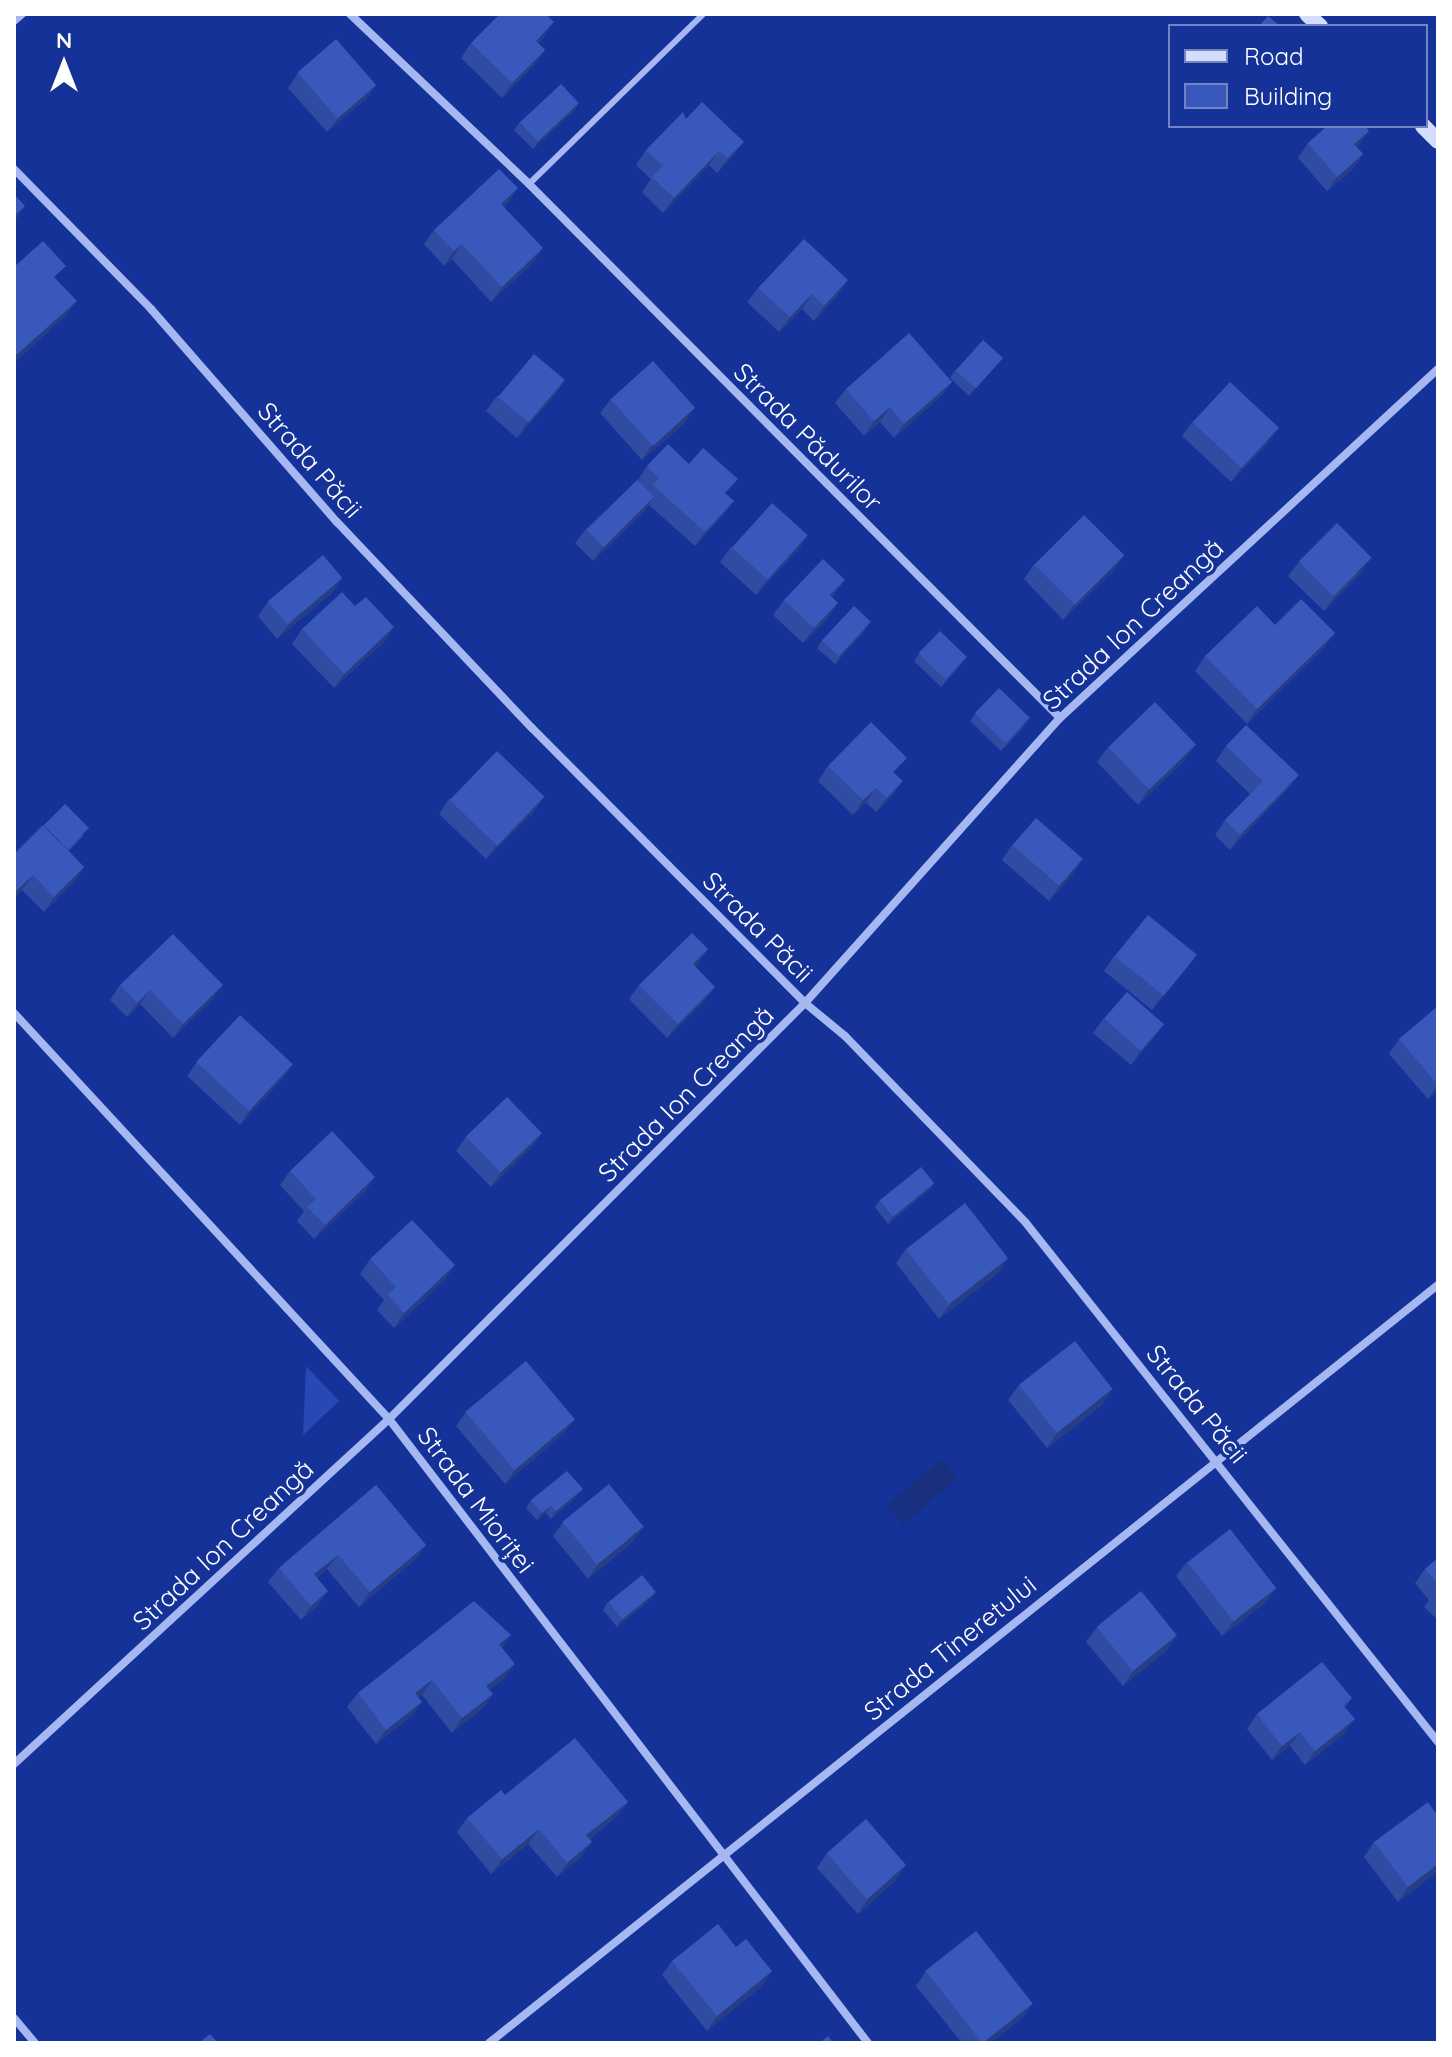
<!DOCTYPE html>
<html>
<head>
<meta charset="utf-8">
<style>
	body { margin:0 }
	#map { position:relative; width:1452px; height:2057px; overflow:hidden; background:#143297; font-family:Quicksand,sans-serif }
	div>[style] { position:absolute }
	.green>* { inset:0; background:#2749b6 }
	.water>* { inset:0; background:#19307e; transform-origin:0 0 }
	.lane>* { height:6px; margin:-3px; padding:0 3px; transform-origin:3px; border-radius:3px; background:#a5b8f2 }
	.street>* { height:8px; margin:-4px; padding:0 4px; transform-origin:4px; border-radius:4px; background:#a5b8f2 }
	.secondary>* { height:16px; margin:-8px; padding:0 8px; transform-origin:8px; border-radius:8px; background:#d4ddfc }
	.wall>* { inset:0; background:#304ca2 }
	.shaded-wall>* { inset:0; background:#273e84 }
	.building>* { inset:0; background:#3858bc; transform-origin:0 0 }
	span { translate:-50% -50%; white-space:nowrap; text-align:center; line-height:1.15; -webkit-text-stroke:7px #143297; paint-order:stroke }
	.street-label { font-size:26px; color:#fff }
	.frame { position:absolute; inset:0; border:16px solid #fff; pointer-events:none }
	.legend { position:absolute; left:1168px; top:24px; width:260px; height:104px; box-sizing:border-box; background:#143297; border:2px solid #7284c1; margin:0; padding:10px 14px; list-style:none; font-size:24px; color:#fff }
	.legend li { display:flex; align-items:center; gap:16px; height:40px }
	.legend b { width:40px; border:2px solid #7284c1 }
	.north { position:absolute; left:24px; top:24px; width:80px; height:80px; -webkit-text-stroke:6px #143297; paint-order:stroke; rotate:0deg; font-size:22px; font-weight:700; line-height:32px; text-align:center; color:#fff }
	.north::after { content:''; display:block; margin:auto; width:28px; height:36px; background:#fff; clip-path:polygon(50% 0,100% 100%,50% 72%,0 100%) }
</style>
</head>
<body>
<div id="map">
	<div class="green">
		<i style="clip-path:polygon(306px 1366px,339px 1401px,303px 1435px)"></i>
	</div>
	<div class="water">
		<i style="left:942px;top:1459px;width:25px;height:72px;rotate:50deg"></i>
	</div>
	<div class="lane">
		<i style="left:529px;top:184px;width:243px;rotate:-44.3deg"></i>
	</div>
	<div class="street">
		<i style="left:350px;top:14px;width:247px;rotate:43.5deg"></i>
		<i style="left:529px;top:184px;width:753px;rotate:45.16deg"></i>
		<i style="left:14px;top:21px;width:11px;rotate:-41deg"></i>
		<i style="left:14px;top:169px;width:196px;rotate:45.6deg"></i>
		<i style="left:151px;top:309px;width:283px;rotate:48.9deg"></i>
		<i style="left:337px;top:522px;width:284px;rotate:46.6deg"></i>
		<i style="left:532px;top:728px;width:387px;rotate:45.2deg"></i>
		<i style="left:805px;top:1003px;width:52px;rotate:39.5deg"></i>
		<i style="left:845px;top:1036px;width:260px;rotate:45.9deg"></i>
		<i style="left:1026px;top:1223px;width:663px;rotate:51.56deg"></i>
		<i style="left:14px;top:1013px;width:553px;rotate:47.27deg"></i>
		<i style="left:389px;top:1419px;width:787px;rotate:52.49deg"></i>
		<i style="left:14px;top:1764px;width:510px;rotate:-42.61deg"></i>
		<i style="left:389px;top:1419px;width:588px;rotate:-45deg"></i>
		<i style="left:805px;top:1003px;width:382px;rotate:-48.2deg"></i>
		<i style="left:1060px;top:718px;width:514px;rotate:-42.72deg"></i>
		<i style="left:14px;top:2018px;width:33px;rotate:50deg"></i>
		<i style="left:489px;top:2043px;width:1215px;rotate:-38.62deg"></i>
	</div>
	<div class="secondary">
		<i style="left:1307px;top:14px;width:18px;rotate:43deg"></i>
		<i style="left:1423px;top:126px;width:21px;rotate:45deg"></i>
	</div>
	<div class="wall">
		<i style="clip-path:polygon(544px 37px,538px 43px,545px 50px,534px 65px,502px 98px,461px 58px,471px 43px)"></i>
		<i style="clip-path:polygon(298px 73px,376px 85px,366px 99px,327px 132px,288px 88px)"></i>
		<i style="clip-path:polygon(579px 103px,574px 111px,533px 149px,514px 130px,520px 122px)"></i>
		<i style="clip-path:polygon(686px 119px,733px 156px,717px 173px,709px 165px,663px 213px,642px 192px,651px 179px,636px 165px,646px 150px)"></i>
		<i style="clip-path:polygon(1369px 131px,1357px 147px,1363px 154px,1353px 169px,1327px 191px,1298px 158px,1308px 143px)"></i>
		<i style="clip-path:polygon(518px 188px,504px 206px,533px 263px,491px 302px,452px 259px,444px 266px,424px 244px,434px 230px)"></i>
		<i style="clip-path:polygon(758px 288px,838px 295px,814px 321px,802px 309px,779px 332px,747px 302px)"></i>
		<i style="clip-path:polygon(997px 365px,969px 396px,950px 378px,955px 370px)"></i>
		<i style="clip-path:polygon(565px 380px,555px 395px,517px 438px,486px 411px,497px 396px)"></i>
		<i style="clip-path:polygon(952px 382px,941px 396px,894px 438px,880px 422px,864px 436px,835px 403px,846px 389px)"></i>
		<i style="clip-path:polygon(611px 399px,685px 423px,642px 460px,600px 413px)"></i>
		<i style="clip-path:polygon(1192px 422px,1268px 443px,1231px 482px,1182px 436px)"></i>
		<i style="clip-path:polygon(689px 464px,734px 501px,723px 515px,695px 546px,649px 505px,644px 512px,593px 561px,575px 543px,586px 529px,638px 480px,647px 466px)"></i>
		<i style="clip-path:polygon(808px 535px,798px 550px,756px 595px,720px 562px,731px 547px)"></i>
		<i style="clip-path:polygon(1124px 555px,1114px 570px,1063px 620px,1024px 579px,1034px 564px)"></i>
		<i style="clip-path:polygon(1299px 562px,1362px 572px,1324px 611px,1288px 576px)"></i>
		<i style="clip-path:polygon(342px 578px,332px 593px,277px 639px,258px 616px,268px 602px)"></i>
		<i style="clip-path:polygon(835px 594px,832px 597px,828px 618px,803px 643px,773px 615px,784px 600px)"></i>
		<i style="clip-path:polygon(1275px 625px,1335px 633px,1324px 648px,1247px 724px,1195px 671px,1205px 656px)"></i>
		<i style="clip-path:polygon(302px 629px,384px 642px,334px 688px,292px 644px)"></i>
		<i style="clip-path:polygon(866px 629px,835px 664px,817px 648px,822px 640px)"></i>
		<i style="clip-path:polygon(919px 654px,967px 657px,941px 687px,914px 661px)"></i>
		<i style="clip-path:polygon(975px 714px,1025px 726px,1001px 751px,970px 721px)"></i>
		<i style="clip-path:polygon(1226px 746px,1288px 789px,1230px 850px,1215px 835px,1225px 820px,1250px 794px,1216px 761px)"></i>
		<i style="clip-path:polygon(1108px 747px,1185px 760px,1138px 805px,1097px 762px)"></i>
		<i style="clip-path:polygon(828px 766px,895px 774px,892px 796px,876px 812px,866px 802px,853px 815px,818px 781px)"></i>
		<i style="clip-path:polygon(449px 799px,534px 812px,486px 859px,439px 814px)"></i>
		<i style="clip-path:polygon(84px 835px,69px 851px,84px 867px,74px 882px,44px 912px,22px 890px,14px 898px,14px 854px)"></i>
		<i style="clip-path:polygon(1012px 845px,1073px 874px,1049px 901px,1002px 860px)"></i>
		<i style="clip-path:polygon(708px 949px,695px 967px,705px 1001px,667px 1038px,629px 999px,639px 985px)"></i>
		<i style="clip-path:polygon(1197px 954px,1186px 969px,1152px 1010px,1104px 971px,1114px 956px)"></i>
		<i style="clip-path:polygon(120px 985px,213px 999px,173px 1038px,140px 1004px,127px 1017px,110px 1000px)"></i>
		<i style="clip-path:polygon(1438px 1006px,1438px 1091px,1428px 1099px,1389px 1054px,1399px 1039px)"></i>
		<i style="clip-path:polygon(1104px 1018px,1154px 1038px,1131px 1065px,1093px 1033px)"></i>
		<i style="clip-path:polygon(197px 1062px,293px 1064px,283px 1078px,240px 1125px,187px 1076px)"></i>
		<i style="clip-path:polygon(542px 1133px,531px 1148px,491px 1187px,456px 1151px,466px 1137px)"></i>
		<i style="clip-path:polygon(290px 1171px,365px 1192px,314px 1239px,297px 1221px,304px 1211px,280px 1185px)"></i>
		<i style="clip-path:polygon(934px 1183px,929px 1190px,888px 1224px,875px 1207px,880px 1200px)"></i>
		<i style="clip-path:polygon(906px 1249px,1008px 1258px,998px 1273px,939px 1319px,896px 1263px)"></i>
		<i style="clip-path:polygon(370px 1259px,445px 1280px,394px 1328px,377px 1310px,384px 1300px,360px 1274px)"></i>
		<i style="clip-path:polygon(1019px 1385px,1103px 1404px,1047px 1448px,1008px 1400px)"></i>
		<i style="clip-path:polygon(466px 1412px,575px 1419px,564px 1433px,505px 1484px,456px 1426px)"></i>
		<i style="clip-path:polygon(376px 1485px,426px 1545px,416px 1559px,359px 1607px,327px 1569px,317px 1578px,318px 1606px,301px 1620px,268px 1582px,279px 1568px)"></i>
		<i style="clip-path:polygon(577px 1497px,551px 1519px,546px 1513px,537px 1520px,526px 1508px,531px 1500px)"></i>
		<i style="clip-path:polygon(563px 1522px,634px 1541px,588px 1579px,553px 1536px)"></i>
		<i style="clip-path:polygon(1438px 1558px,1438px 1620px,1424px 1607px,1429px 1600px,1415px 1583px,1425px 1569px)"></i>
		<i style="clip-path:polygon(1187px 1562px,1276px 1588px,1265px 1603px,1222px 1636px,1176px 1576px)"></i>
		<i style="clip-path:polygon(656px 1592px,651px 1599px,617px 1627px,603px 1610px,608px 1602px)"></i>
		<i style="clip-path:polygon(1097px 1627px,1177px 1635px,1167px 1650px,1123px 1686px,1086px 1642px)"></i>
		<i style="clip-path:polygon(511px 1635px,502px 1648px,505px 1678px,489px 1690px,493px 1694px,482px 1709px,452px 1733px,422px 1695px,419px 1697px,412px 1716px,376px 1744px,347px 1707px,358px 1693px)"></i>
		<i style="clip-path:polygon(1352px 1698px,1345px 1707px,1344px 1734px,1305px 1765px,1290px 1746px,1272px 1760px,1247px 1729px,1257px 1714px)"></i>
		<i style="clip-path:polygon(505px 1795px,628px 1802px,617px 1816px,590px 1839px,582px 1856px,557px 1877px,528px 1844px,491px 1874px,457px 1832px,467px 1818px)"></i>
		<i style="clip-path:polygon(1374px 1842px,1438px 1871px,1398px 1902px,1364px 1857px)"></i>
		<i style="clip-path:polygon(827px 1853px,896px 1880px,858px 1914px,817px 1868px)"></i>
		<i style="clip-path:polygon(736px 1947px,772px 1971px,762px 1986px,707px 2031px,662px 1975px,672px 1961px)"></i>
		<i style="clip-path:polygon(926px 1971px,1033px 2003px,1023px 2017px,991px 2043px,962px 2043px,916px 1986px)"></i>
	</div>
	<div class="shaded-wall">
		<i style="clip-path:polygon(554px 22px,544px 37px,525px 56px,536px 41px)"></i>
		<i style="clip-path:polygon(545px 50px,534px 65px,502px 98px,512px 83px)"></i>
		<i style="clip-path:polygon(376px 85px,366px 99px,327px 132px,338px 118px)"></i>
		<i style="clip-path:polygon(579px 103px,574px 111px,533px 149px,538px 142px)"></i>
		<i style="clip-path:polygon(1369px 131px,1359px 146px,1344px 158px,1354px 144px)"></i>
		<i style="clip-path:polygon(744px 142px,733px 156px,717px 173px,728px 158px)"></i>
		<i style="clip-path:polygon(719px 151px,709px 165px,663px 213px,674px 198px)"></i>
		<i style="clip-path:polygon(1363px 154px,1353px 169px,1327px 191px,1337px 177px)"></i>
		<i style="clip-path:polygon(518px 188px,508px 203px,491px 218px,501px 204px)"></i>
		<i style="clip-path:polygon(25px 206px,15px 221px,14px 221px,14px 216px)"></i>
		<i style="clip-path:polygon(462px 244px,452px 259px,444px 266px,454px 251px)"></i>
		<i style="clip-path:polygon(543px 248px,533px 263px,491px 302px,502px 287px)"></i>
		<i style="clip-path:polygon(848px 280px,838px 295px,814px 321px,824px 306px)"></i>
		<i style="clip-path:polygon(812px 294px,802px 309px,779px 332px,790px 317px)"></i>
		<i style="clip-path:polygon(77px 301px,66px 316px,14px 363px,14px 357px)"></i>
		<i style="clip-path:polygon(1003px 358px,997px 365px,969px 396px,974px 388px)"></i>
		<i style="clip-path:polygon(565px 380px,555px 395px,517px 438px,527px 423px)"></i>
		<i style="clip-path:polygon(952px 382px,941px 396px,894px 438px,904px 424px)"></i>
		<i style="clip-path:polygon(890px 407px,880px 422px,864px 436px,874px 421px)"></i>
		<i style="clip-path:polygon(695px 408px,685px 423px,642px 460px,652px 445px)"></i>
		<i style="clip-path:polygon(1279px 428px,1268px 443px,1231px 482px,1241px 468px)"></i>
		<i style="clip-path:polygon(654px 497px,644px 512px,593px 561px,603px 546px)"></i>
		<i style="clip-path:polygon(734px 501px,723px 515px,695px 546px,705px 532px)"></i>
		<i style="clip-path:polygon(808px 535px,798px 550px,756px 595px,767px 580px)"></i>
		<i style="clip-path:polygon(1124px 555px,1114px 570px,1063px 620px,1074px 605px)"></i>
		<i style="clip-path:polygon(1372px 558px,1362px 572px,1324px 611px,1334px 597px)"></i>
		<i style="clip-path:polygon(342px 578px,332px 593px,277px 639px,288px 625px)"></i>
		<i style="clip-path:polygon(845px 580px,835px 594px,820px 609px,830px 595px)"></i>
		<i style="clip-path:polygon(838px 603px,828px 618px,803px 643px,814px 628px)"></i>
		<i style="clip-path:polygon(871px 622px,866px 629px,835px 664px,840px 656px)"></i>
		<i style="clip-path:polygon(394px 627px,384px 642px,334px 688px,344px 674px)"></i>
		<i style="clip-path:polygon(1335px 633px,1324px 648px,1247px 724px,1257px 709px)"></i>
		<i style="clip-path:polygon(1030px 718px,1025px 726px,1001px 751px,1007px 744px)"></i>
		<i style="clip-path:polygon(1196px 745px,1185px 760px,1138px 805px,1148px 790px)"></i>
		<i style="clip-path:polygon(1299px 775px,1288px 789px,1230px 850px,1240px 835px)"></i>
		<i style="clip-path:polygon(903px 781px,892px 796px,876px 812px,887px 798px)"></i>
		<i style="clip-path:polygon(876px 788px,866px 802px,853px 815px,863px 800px)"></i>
		<i style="clip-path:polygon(544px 797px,534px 812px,486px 859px,497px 845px)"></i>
		<i style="clip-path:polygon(1083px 859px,1073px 874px,1049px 901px,1059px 886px)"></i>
		<i style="clip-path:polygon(84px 867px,74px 882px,44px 912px,54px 897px)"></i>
		<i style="clip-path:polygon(33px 875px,22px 890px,14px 898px,14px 894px,16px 891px)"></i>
		<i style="clip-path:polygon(708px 949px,698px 964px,683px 979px,693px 964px)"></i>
		<i style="clip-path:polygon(1197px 954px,1186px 969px,1152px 1010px,1162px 996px)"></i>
		<i style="clip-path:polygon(223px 985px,213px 999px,173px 1038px,183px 1024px)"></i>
		<i style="clip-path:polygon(715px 987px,705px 1001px,667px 1038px,678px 1024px)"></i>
		<i style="clip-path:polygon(150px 990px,140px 1004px,127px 1017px,137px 1003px)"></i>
		<i style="clip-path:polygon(1164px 1024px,1154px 1038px,1131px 1065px,1141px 1050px)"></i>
		<i style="clip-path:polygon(293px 1064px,283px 1078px,240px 1125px,250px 1110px)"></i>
		<i style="clip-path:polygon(1438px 1085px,1438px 1091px,1428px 1099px)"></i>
		<i style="clip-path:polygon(542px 1133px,531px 1148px,491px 1187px,501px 1172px)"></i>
		<i style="clip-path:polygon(375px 1177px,365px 1192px,314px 1239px,325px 1225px)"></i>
		<i style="clip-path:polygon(934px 1183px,929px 1190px,888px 1224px,893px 1217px)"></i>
		<i style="clip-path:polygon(1008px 1258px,998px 1273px,939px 1319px,950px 1304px)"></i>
		<i style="clip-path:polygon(455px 1265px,445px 1280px,394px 1328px,404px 1313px)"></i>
		<i style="clip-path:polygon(1113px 1389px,1103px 1404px,1047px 1448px,1057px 1433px)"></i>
		<i style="clip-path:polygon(575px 1419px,564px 1433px,505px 1484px,515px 1470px)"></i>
		<i style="clip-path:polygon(583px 1489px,577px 1497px,551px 1519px,556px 1511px)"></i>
		<i style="clip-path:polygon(551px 1506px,546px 1513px,537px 1520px,542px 1513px)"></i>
		<i style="clip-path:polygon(644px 1527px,634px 1541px,588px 1579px,598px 1564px)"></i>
		<i style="clip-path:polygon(426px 1545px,416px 1559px,359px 1607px,370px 1592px)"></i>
		<i style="clip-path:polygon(338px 1555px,327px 1569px,304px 1589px,314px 1574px)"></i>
		<i style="clip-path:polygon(1276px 1588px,1265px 1603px,1222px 1636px,1233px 1622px)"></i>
		<i style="clip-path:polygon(328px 1591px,318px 1606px,301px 1620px,311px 1606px)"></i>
		<i style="clip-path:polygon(656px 1592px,651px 1599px,617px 1627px,622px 1619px)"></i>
		<i style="clip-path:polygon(511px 1635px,501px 1650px,499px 1644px)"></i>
		<i style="clip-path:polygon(1177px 1635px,1167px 1650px,1123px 1686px,1133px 1671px)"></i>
		<i style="clip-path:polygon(515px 1664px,505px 1678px,476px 1700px,486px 1686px)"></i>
		<i style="clip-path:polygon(432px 1680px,422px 1695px,405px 1708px,415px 1693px)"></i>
		<i style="clip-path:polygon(493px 1694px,482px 1709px,452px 1733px,462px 1718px)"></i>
		<i style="clip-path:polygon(422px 1702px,412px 1716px,376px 1744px,386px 1730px)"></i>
		<i style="clip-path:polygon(1355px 1719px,1344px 1734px,1305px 1765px,1315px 1751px)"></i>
		<i style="clip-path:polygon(1300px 1732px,1290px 1746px,1272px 1760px,1282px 1746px)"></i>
		<i style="clip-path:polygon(628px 1802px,617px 1816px,576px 1850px,586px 1835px)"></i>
		<i style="clip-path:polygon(539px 1829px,528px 1844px,491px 1874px,502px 1859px)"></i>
		<i style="clip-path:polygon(592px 1842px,582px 1856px,557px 1877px,567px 1863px)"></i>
		<i style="clip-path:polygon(1438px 1864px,1438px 1871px,1398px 1902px,1408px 1887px)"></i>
		<i style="clip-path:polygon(906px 1865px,896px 1880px,858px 1914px,868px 1899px)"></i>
		<i style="clip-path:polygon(772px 1971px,762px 1986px,707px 2031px,717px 2016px)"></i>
		<i style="clip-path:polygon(1033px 2003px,1023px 2017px,991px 2043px,983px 2043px)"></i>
	</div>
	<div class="building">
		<i style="clip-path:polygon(500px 14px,546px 14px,554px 22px,536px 41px,545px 50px,512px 83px,471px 43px)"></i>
		<i style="clip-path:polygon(1268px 16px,1280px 26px,1259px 26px)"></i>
		<i style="left:336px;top:39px;width:61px;height:51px;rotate:49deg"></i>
		<i style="left:561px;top:84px;width:26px;height:56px;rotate:47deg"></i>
		<i style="clip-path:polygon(702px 102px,744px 142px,728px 158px,719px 151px,674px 198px,652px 177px,663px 166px,646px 150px,683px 112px,686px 119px)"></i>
		<i style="clip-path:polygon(1327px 126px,1365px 126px,1369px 131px,1354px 144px,1363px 154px,1337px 177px,1308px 143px)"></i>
		<i style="clip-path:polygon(499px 169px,518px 188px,501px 204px,543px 248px,502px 287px,462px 244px,454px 251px,434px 230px)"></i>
		<i style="clip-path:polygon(14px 194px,25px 206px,14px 216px)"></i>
		<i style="clip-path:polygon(804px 239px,848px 280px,824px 306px,812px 294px,790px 317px,758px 288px)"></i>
		<i style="clip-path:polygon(43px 241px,66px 266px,54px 277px,77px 301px,14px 357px,14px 267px)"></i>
		<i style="clip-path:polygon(909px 333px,952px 382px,904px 424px,890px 407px,874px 421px,846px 389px)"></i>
		<i style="left:983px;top:340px;width:27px;height:41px;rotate:42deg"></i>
		<i style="left:534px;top:354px;width:40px;height:56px;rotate:40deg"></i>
		<i style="left:653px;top:361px;width:63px;height:57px;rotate:48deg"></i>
		<i style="left:1230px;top:382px;width:67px;height:55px;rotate:43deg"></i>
		<i style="clip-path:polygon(668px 444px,689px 464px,703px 448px,738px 479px,725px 493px,734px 501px,705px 532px,653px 485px,659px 478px,647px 466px)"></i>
		<i style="left:637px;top:480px;width:24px;height:71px;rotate:45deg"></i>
		<i style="left:772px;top:503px;width:48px;height:60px;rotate:42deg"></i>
		<i style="left:1084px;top:515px;width:57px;height:70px;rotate:45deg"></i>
		<i style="left:1337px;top:523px;width:49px;height:54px;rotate:45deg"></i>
		<i style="left:323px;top:555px;width:30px;height:72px;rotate:50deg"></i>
		<i style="clip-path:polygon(823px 559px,845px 580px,830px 595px,838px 603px,814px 628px,784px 600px)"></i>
		<i style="clip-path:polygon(342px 592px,355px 606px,366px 597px,394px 627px,344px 674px,302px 629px)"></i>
		<i style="clip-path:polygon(1301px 599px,1335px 633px,1257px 709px,1205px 656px,1257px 606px,1275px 625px)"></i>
		<i style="left:854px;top:606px;width:23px;height:47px;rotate:43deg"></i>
		<i style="left:940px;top:631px;width:37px;height:31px;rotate:44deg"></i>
		<i style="left:999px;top:688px;width:43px;height:35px;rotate:44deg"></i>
		<i style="left:1155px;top:702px;width:59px;height:65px;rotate:46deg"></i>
		<i style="clip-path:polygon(871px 722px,907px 758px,893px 772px,903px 781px,887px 798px,876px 788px,863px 800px,828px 766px)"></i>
		<i style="clip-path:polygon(1246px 725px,1299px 775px,1240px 835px,1225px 820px,1263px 781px,1226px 746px)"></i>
		<i style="left:497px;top:751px;width:66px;height:68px;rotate:44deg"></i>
		<i style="left:65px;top:804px;width:34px;height:30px;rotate:45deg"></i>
		<i style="left:1036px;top:818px;width:62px;height:36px;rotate:41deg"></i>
		<i style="clip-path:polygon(43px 825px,84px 867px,54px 897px,33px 875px,16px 891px,14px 889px,14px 854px)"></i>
		<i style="left:1148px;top:915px;width:63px;height:53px;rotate:39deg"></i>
		<i style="clip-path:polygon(692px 933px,708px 949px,693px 964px,715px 987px,678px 1024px,639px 985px)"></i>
		<i style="clip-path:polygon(173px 934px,223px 985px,183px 1024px,150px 990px,137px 1003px,120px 985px)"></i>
		<i style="left:1127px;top:992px;width:49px;height:35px;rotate:41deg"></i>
		<i style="clip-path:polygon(1438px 1006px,1438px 1085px,1399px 1039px)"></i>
		<i style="left:240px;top:1015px;width:72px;height:64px;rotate:43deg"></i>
		<i style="left:507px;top:1097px;width:50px;height:57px;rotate:46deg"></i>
		<i style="clip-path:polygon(332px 1131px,375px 1177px,325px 1225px,307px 1207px,316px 1199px,290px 1171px)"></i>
		<i style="left:921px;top:1167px;width:21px;height:53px;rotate:51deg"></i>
		<i style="left:965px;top:1203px;width:70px;height:75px;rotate:52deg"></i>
		<i style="clip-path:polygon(412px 1220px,455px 1265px,404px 1313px,388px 1295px,396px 1287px,370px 1259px)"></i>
		<i style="left:1075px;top:1341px;width:61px;height:71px;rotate:52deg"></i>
		<i style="left:526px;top:1361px;width:76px;height:79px;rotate:50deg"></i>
		<i style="clip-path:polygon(567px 1471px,583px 1489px,556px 1511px,551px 1506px,542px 1513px,531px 1500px)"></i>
		<i style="left:609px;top:1484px;width:55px;height:60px;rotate:51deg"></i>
		<i style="clip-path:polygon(376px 1485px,426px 1545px,370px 1592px,338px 1555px,314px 1574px,328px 1591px,311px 1606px,279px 1568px)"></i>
		<i style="left:1230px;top:1529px;width:75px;height:54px;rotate:52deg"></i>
		<i style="clip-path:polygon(1438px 1558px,1438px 1584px,1425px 1569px)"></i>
		<i style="left:642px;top:1575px;width:22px;height:43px;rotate:51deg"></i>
		<i style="left:1141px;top:1591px;width:57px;height:57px;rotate:51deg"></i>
		<i style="clip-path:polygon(474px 1601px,511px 1635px,499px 1644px,515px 1664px,486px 1686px,493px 1694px,462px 1718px,432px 1680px,415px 1693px,422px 1702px,386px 1730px,358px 1693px)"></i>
		<i style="clip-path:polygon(1322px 1662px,1352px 1698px,1343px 1705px,1355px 1719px,1315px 1751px,1300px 1732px,1282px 1746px,1257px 1714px)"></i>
		<i style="clip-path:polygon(575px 1738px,628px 1802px,586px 1835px,592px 1842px,567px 1863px,539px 1829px,502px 1859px,467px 1818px,501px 1790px,505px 1795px)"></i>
		<i style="clip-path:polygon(1428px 1802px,1438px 1816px,1438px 1864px,1408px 1887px,1374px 1842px)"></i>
		<i style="left:866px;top:1819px;width:61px;height:52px;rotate:49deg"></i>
		<i style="clip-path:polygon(718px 1924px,736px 1947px,746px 1939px,772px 1971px,717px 2016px,672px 1961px)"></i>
		<i style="left:976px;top:1931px;width:92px;height:64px;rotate:52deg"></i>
		<i style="clip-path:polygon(210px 2034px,218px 2043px,199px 2043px)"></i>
		<i style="clip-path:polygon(828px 2036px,833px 2043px,820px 2043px)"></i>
	</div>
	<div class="street-label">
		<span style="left:808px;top:437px;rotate:45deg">Strada Pădurilor</span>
		<span style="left:310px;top:460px;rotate:49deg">Strada Păcii</span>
		<span style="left:1133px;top:624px;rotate:-43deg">Strada Ion Creangă</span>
		<span style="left:758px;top:927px;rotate:45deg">Strada Păcii</span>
		<span style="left:686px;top:1094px;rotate:-45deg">Strada Ion Creangă</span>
		<span style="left:1197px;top:1404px;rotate:51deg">Strada Păcii</span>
		<span style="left:476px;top:1500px;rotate:53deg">Strada Mioriței</span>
		<span style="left:223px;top:1545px;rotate:-43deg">Strada Ion Creangă</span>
		<span style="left:950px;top:1648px;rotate:-39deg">Strada Tineretului</span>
	</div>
	<div class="frame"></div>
	<ul class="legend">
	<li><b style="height:10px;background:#d4ddfc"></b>Road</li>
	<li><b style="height:22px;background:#3858bc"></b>Building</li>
	</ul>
	<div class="north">N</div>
</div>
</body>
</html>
